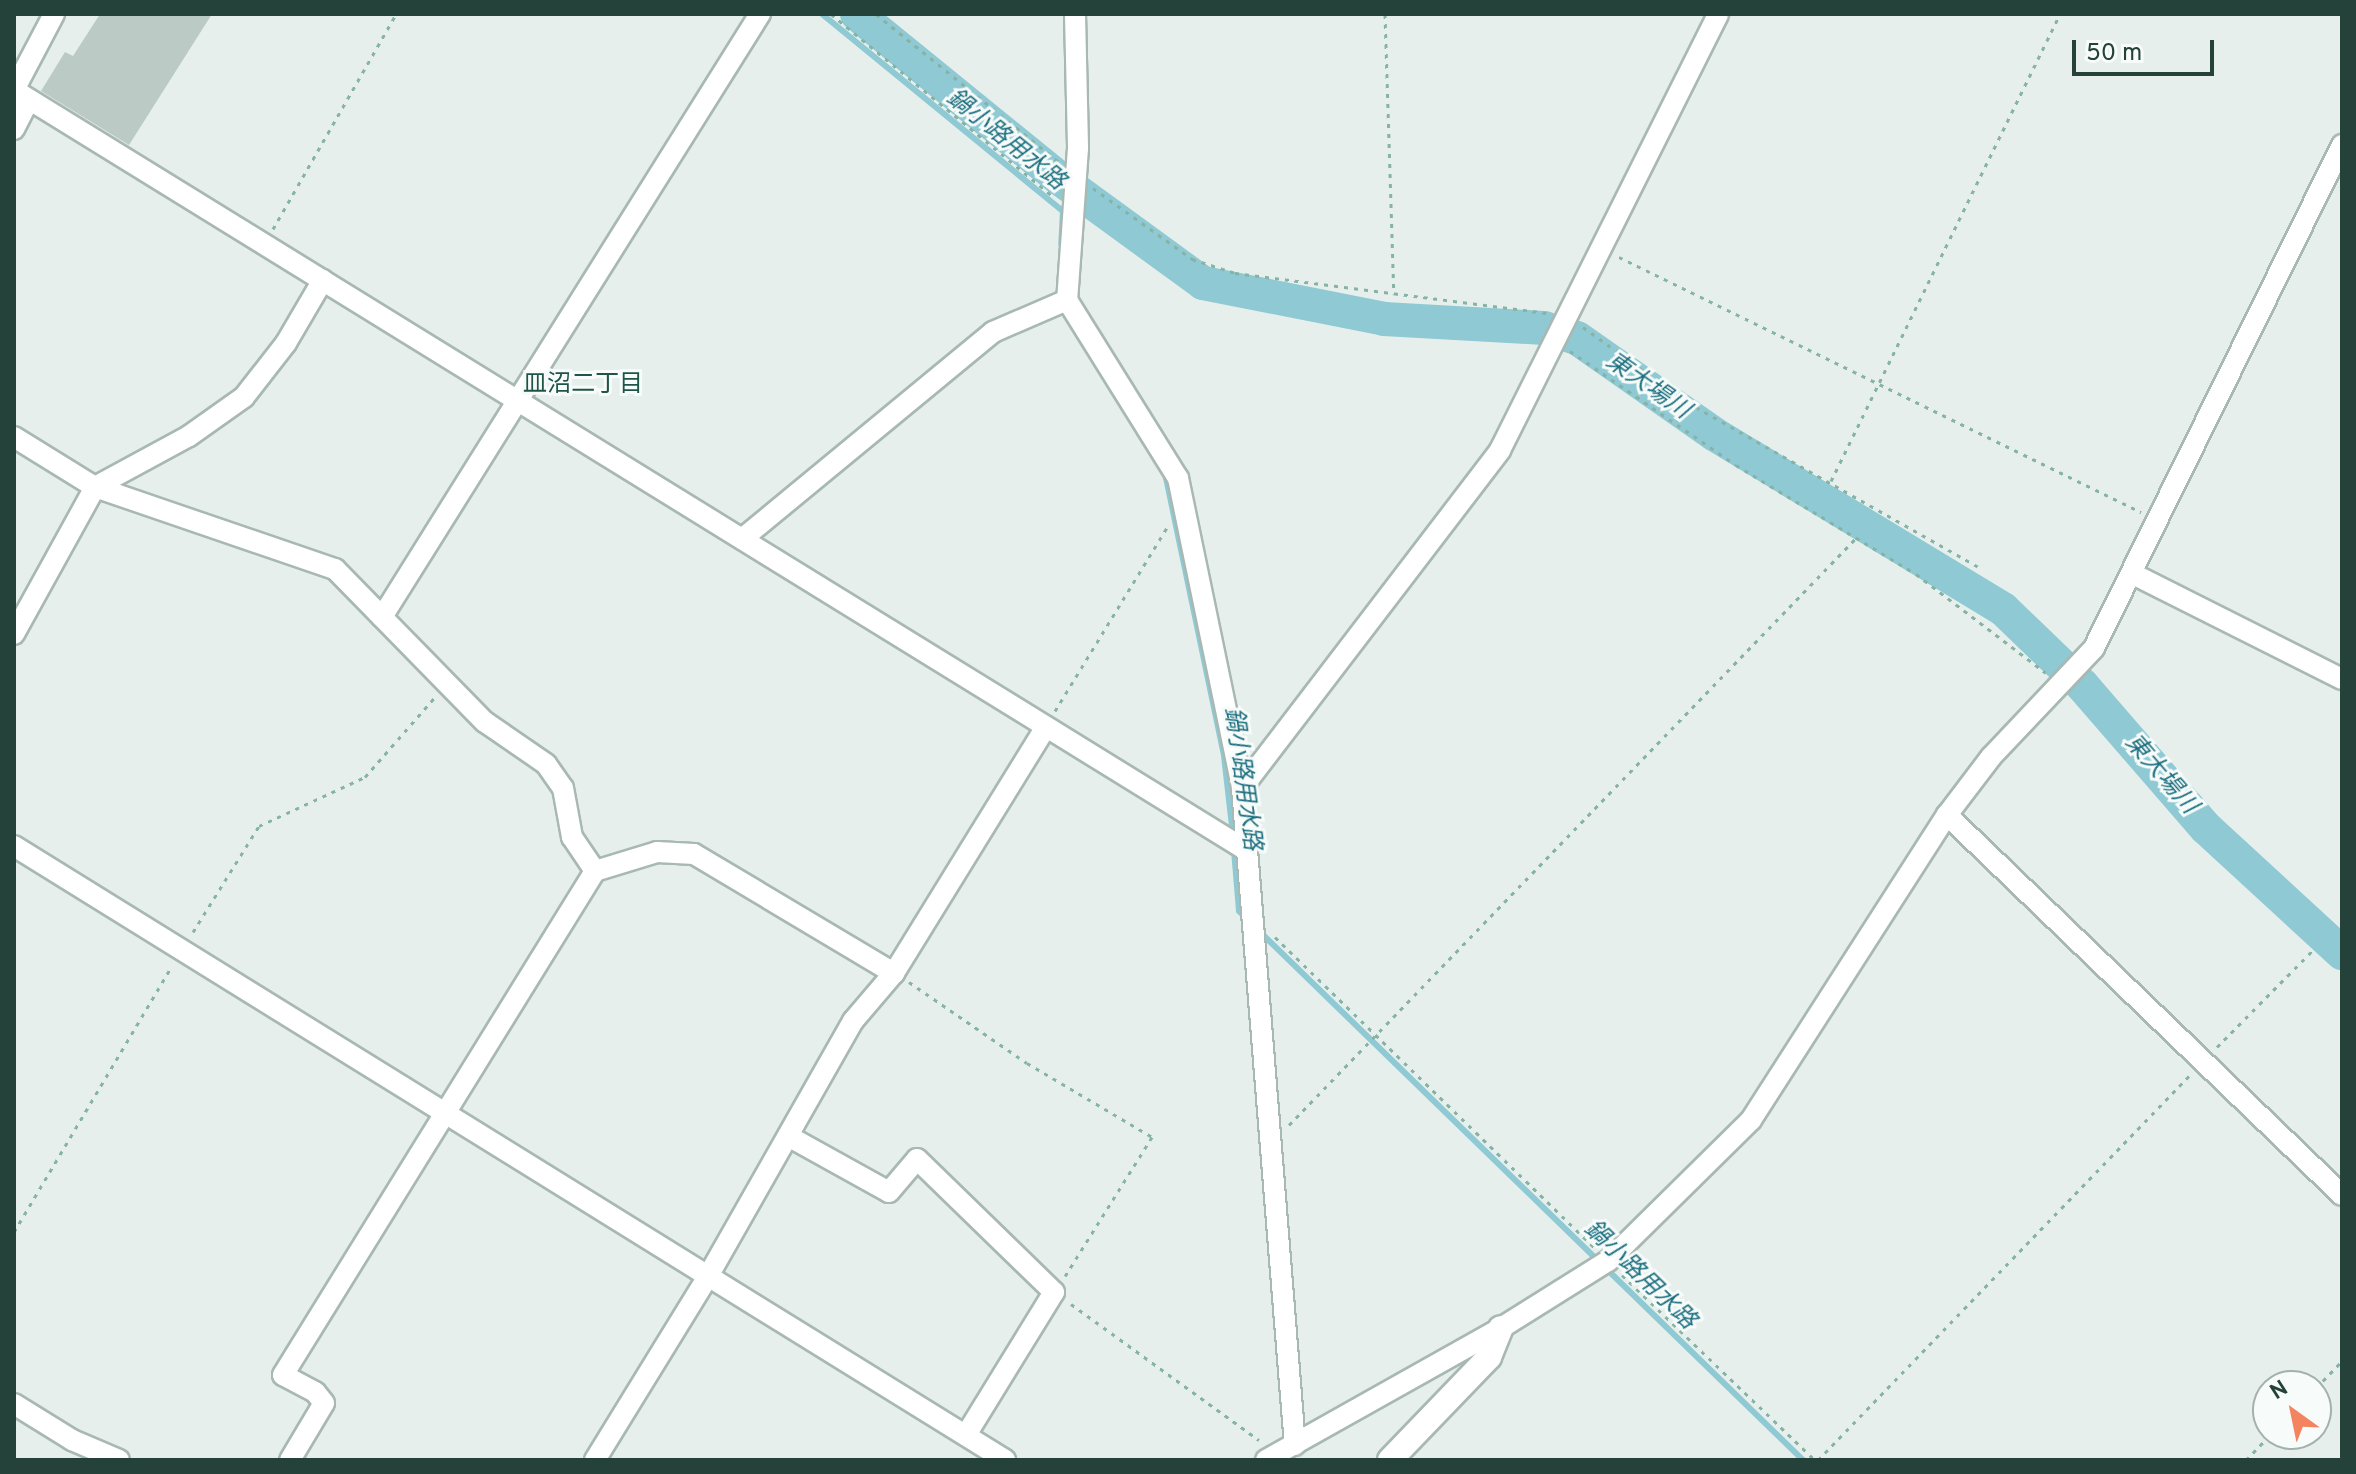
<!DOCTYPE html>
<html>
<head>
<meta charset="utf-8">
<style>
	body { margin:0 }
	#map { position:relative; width:2356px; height:1474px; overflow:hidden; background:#e6efeb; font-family:Overpass,"Noto Sans JP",sans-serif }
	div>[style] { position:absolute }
	.stream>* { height:6px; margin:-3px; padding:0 3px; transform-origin:3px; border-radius:3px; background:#8ec9d4 }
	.river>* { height:34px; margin:-17px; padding:0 17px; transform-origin:17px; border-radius:17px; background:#8ec9d4 }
	.building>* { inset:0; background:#bbcac4 }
	.path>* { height:3px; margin-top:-1.5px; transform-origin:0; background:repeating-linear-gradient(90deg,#86b3a5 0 4px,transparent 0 10px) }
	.roads { filter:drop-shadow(2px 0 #a8b8b2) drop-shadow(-2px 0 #a8b8b2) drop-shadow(0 2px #a8b8b2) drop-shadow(0 -2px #a8b8b2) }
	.street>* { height:20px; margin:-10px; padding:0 10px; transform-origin:10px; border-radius:10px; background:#fff }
	.secondary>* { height:24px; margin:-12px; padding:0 12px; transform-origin:12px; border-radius:12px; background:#fff }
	span { translate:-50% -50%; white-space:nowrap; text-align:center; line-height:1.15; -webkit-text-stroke:6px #f7fbf9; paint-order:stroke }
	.water-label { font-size:24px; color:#1c6f80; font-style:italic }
	.neighbourhood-label { font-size:24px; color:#1f5548 }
	.frame { position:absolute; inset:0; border:16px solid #24423a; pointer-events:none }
	.north { position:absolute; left:2252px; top:1370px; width:80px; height:80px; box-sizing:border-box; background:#f7fbf9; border:2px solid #a3b1ad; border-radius:50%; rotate:327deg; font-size:22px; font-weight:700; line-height:32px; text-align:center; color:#24423a }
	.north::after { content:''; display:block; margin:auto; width:28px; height:36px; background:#f4845f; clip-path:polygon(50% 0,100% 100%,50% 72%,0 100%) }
	.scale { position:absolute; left:2072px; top:40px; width:142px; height:36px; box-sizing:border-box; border:4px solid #24423a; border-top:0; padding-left:10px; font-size:24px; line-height:28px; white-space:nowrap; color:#24423a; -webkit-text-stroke:6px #f7fbf9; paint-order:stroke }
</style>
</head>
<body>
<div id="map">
	<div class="stream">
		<i style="left:822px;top:14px;width:311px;rotate:39.3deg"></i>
		<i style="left:1063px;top:211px;width:33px;rotate:93deg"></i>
		<i style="left:1165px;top:473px;width:289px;rotate:78.2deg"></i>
		<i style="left:1224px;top:756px;width:80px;rotate:83.5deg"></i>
		<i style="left:1234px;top:850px;width:61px;rotate:85.3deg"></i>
		<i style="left:1239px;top:911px;width:11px;rotate:45deg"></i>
		<i style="left:1258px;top:930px;width:760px;rotate:44.2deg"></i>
	</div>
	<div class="river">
		<i style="left:857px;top:14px;width:260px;rotate:39.1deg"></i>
		<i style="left:1059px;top:178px;width:178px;rotate:36.1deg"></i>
		<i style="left:1203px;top:283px;width:185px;rotate:11.2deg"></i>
		<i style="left:1384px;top:319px;width:160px;rotate:3.2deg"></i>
		<i style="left:1544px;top:328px;width:34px;rotate:17deg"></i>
		<i style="left:1577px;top:338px;width:167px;rotate:35deg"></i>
		<i style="left:1714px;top:434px;width:338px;rotate:31.2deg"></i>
		<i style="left:2003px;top:609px;width:110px;rotate:43.9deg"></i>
		<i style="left:2082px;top:685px;width:189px;rotate:49.1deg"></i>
		<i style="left:2206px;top:828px;width:185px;rotate:42.6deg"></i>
	</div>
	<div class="building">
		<i style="clip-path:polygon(100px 14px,212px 14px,129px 145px,41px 91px,65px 52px,73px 56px)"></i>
	</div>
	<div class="path">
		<i style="left:831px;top:14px;width:288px;rotate:39.4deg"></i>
		<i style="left:876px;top:14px;width:235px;rotate:39deg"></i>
		<i style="left:1385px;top:14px;width:280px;rotate:88.2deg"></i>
		<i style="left:1093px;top:188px;width:122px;rotate:35.6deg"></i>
		<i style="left:1192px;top:259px;width:45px;rotate:18deg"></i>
		<i style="left:1235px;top:273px;width:314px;rotate:7.3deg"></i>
		<i style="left:273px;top:229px;width:248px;rotate:-60.2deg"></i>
		<i style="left:1619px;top:257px;width:581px;rotate:26.04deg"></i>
		<i style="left:1583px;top:327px;width:128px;rotate:35.8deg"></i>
		<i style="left:1687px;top:402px;width:335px;rotate:29.5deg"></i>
		<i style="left:1570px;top:351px;width:201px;rotate:34.5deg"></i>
		<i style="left:1736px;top:465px;width:210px;rotate:31.2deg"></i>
		<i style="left:1916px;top:574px;width:163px;rotate:37.3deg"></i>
		<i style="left:1831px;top:481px;width:520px;rotate:-63.88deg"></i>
		<i style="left:1055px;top:711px;width:217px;rotate:-58.6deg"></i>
		<i style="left:193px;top:932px;width:125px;rotate:-58.1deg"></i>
		<i style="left:259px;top:826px;width:117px;rotate:-24.8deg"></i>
		<i style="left:365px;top:777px;width:106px;rotate:-48.8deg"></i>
		<i style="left:1275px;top:937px;width:445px;rotate:44.2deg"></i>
		<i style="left:909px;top:982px;width:143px;rotate:34.5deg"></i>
		<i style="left:1027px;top:1063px;width:145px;rotate:30.6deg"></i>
		<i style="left:1152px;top:1137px;width:164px;rotate:122deg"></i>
		<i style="left:2217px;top:1047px;width:139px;rotate:-45.3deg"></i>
		<i style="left:1289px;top:1125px;width:816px;rotate:-45.99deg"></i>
		<i style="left:14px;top:1232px;width:309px;rotate:-59.3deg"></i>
		<i style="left:1622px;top:1275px;width:267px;rotate:43.8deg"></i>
		<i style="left:1071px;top:1304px;width:232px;rotate:35.9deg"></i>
		<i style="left:2316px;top:1388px;width:37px;rotate:-46deg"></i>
		<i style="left:1818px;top:1460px;width:534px;rotate:-45.99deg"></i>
		<i style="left:2246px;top:1460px;width:36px;rotate:-46deg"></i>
	</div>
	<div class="roads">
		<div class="street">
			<i style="left:1075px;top:14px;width:134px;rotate:88.7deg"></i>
			<i style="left:1078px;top:148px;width:152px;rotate:94.1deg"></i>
			<i style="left:1067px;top:300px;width:210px;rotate:58.1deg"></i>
			<i style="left:1178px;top:478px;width:317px;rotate:78.3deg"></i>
			<i style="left:1242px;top:788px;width:659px;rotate:85.39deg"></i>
			<i style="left:14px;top:90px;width:1448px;rotate:31.67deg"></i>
			<i style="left:14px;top:90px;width:86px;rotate:-62.2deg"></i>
			<i style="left:14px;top:129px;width:31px;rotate:-63deg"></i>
			<i style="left:14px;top:437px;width:95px;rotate:31.7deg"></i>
			<i style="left:95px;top:487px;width:254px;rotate:18.9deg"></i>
			<i style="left:335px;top:569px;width:214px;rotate:45.6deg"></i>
			<i style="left:485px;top:722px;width:74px;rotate:34.5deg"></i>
			<i style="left:546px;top:764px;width:29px;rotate:55deg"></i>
			<i style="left:563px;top:788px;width:50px;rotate:79.6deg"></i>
			<i style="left:572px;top:837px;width:41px;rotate:55.9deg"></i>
			<i style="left:742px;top:539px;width:325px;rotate:-39.5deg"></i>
			<i style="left:993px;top:332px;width:81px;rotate:-23.4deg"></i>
			<i style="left:2133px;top:574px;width:234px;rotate:26.7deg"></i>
			<i style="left:382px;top:617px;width:712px;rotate:-57.92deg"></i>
			<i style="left:14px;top:634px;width:168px;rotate:-61.1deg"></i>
			<i style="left:95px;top:487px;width:107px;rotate:-28.5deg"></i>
			<i style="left:189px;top:436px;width:67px;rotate:-35.3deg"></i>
			<i style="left:244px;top:397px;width:68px;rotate:-52.1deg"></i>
			<i style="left:286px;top:343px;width:73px;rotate:-59.6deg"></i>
			<i style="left:1242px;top:788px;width:425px;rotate:-52.6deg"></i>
			<i style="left:1500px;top:450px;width:487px;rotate:-63.4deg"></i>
			<i style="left:1947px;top:815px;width:548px;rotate:43.89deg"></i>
			<i style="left:14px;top:846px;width:1166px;rotate:31.78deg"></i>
			<i style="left:788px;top:1136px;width:115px;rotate:29deg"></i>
			<i style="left:889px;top:1192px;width:43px;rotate:-49.7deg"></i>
			<i style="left:917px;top:1159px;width:191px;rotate:44.2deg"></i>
			<i style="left:1054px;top:1292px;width:168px;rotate:121.6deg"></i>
			<i style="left:14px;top:1404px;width:68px;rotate:31.8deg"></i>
			<i style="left:72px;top:1440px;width:51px;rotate:23.1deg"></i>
			<i style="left:290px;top:1460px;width:66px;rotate:-59.2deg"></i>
			<i style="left:324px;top:1403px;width:14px;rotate:-129deg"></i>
			<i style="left:315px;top:1392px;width:36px;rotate:-152deg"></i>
			<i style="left:283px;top:1375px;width:593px;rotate:-58.24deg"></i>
			<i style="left:595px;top:871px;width:65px;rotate:-17deg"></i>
			<i style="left:657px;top:852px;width:37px;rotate:3deg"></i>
			<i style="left:694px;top:854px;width:233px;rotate:30.8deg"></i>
			<i style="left:595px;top:1460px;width:214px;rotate:-58.4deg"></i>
			<i style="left:707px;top:1278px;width:296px;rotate:-60.4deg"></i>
			<i style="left:853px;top:1021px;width:63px;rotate:-49.5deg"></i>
			<i style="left:894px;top:973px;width:289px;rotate:-58.3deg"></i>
			<i style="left:1266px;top:1460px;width:270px;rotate:-29.3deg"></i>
			<i style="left:1501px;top:1328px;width:126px;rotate:-32.1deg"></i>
			<i style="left:1608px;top:1261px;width:201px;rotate:-44.6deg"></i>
			<i style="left:1751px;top:1120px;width:363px;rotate:-57.3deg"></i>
			<i style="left:1947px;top:815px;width:73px;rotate:-52.8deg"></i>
			<i style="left:1991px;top:757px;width:150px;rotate:-46.6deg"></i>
			<i style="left:2094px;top:648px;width:561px;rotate:-63.75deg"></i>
		</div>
		<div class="secondary">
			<i style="left:1390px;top:1460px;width:143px;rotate:-46.1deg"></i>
			<i style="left:1489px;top:1357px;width:31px;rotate:-68deg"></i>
		</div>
	</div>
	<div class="water-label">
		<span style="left:1005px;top:141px;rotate:39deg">鍋小路用水路</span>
		<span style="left:1647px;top:387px;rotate:35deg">東大場川</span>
		<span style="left:2160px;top:775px;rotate:49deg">東大場川</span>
		<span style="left:1241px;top:779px;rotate:82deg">鍋小路用水路</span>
		<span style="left:1639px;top:1276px;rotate:44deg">鍋小路用水路</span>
	</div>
	<div class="neighbourhood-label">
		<span style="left:583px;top:386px">皿沼二丁目</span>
	</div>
	<div class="frame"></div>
	<div class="north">N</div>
	<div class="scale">50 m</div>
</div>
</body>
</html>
